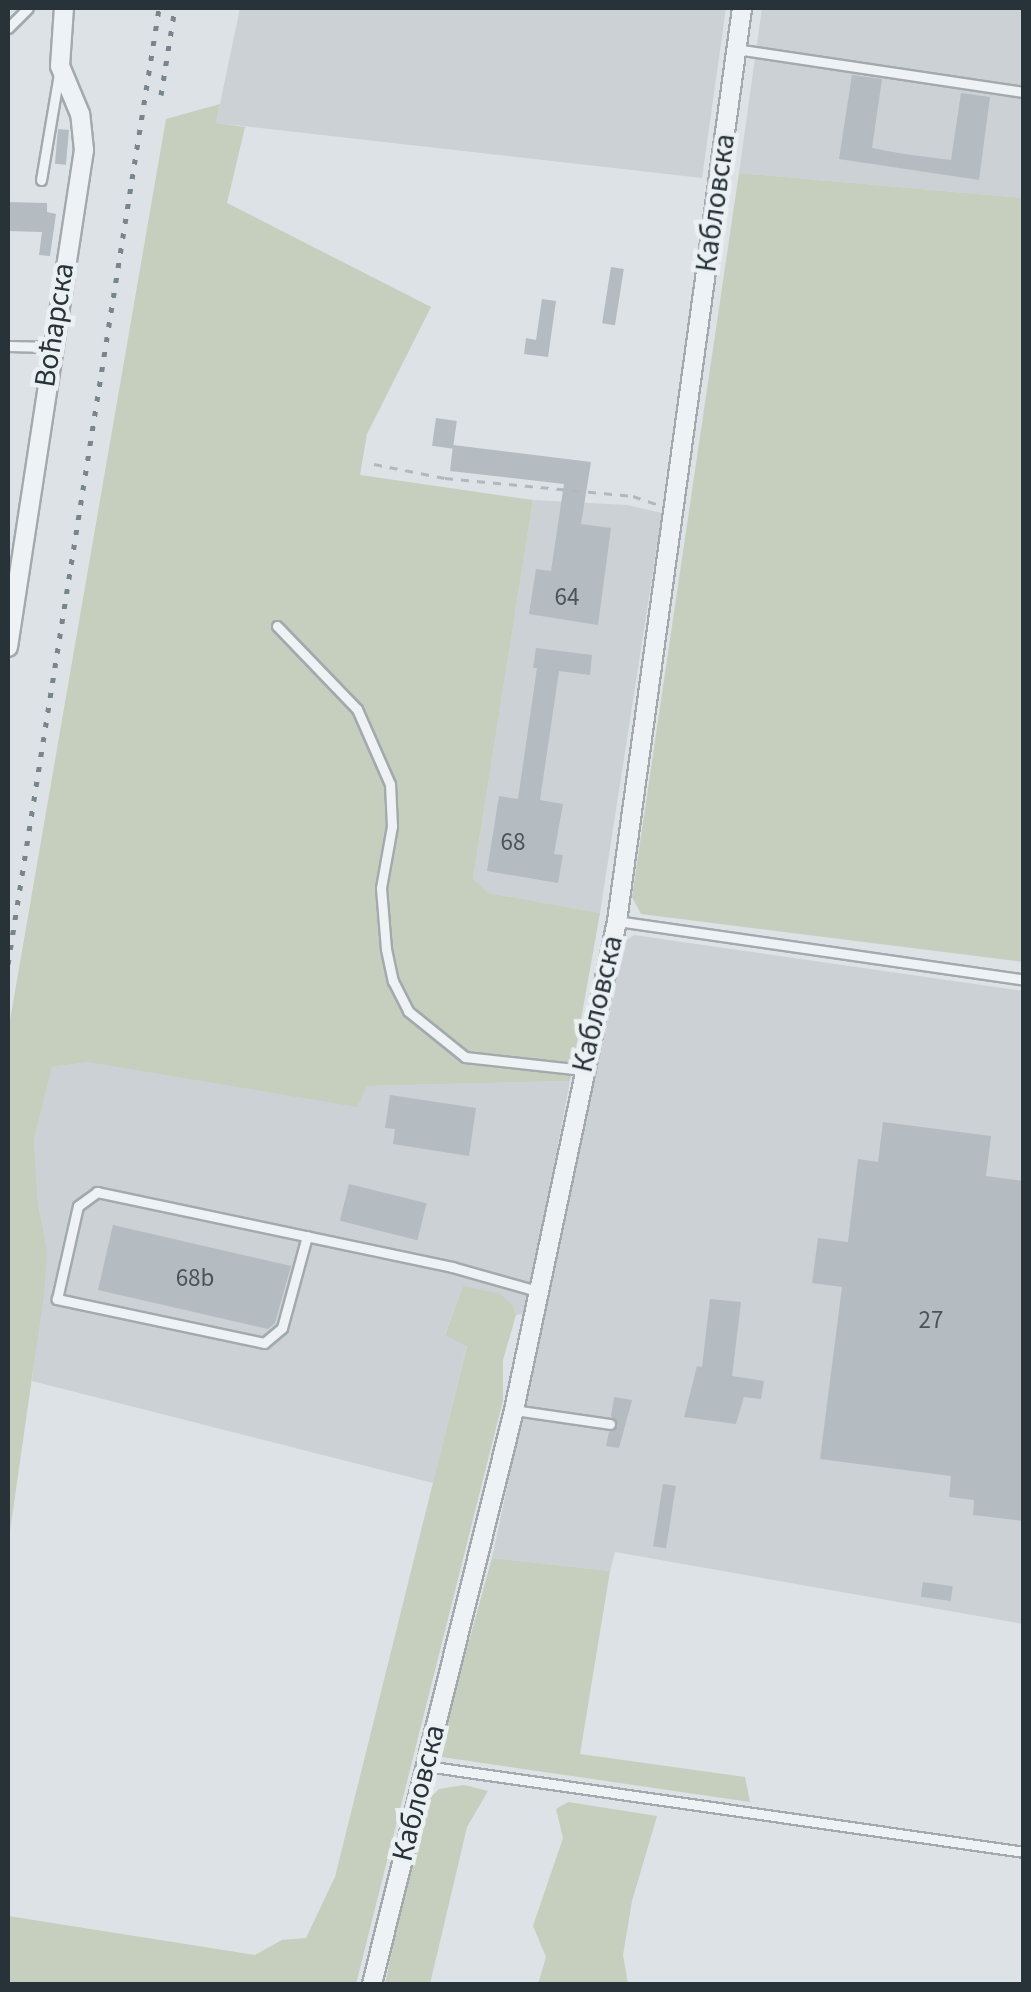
<!DOCTYPE html>
<html>
<head>
<meta charset="utf-8">
<style>
	body { margin:0 }
	#map { position:relative; width:1031px; height:1992px; overflow:hidden; background:#dce2e5; font-family:"Source Sans 3",sans-serif }
	div>[style] { position:absolute }
	.built>* { inset:0; background:#cbd1d5 }
	.green>* { inset:0; background:#c6cebe }
	.building>* { inset:0; background:#b4bcc1; transform-origin:0 0 }
	.path>* { height:2.5px; margin-top:-1.25px; transform-origin:0; background:repeating-linear-gradient(90deg,#b2b9bc 0 8px,transparent 0 16px) }
	.roads { filter:drop-shadow(2px 0 #a2aaae) drop-shadow(-2px 0 #a2aaae) drop-shadow(0 2px #a2aaae) drop-shadow(0 -2px #a2aaae) }
	.service>* { height:9px; margin:-4.5px; padding:0 4.5px; transform-origin:4.5px; border-radius:4.5px; background:#eef2f4 }
	.minor>* { height:18px; margin:-9px; padding:0 9px; transform-origin:9px; border-radius:9px; background:#eef2f4 }
	.rail>* { height:5px; margin-top:-2.5px; transform-origin:0; background:repeating-linear-gradient(90deg,#77858d 0 5px,transparent 0 15px) }
	span { translate:-50% -50%; white-space:nowrap; text-align:center; line-height:1.15; -webkit-text-stroke:9px #ebf0f3; paint-order:stroke }
	.number-label { font-size:25px; color:#4a555b }
	.number-label span { -webkit-text-stroke-width:0 }
	.street-label { font-size:30px; color:#273339 }
	.frame { position:absolute; inset:0; border:10px solid #273339; pointer-events:none }
</style>
</head>
<body>
<div id="map">
	<div class="built">
		<i style="clip-path:polygon(240px 8px,726px 8px,702px 178px,216px 123px)"></i>
		<i style="clip-path:polygon(762px 8px,1023px 8px,1023px 198px,739px 173px)"></i>
		<i style="clip-path:polygon(533px 500px,627px 505px,662px 513px,600px 913px,487px 893px,473px 879px)"></i>
		<i style="clip-path:polygon(634px 935px,1023px 991px,1023px 1624px,615px 1552px,610px 1571px,492px 1558px,623px 943px)"></i>
		<i style="clip-path:polygon(88px 1062px,367px 1086px,570px 1081px,526px 1313px,516px 1315px,513px 1305px,463px 1286px,445px 1334px,467px 1345px,433px 1483px,32px 1381px,47px 1249px,38px 1203px,34px 1140px,52px 1067px)"></i>
	</div>
	<div class="green">
		<i style="clip-path:polygon(220px 104px,216px 123px,245px 127px,227px 203px,431px 307px,367px 434px,360px 475px,533px 500px,473px 879px,488px 893px,600px 913px,570px 1081px,367px 1086px,357px 1107px,88px 1062px,52px 1067px,34px 1140px,38px 1203px,47px 1249px,44px 1294px,8px 1545px,8px 1032px,166px 119px)"></i>
		<i style="clip-path:polygon(739px 173px,1023px 198px,1023px 962px,641px 914px,632px 897px)"></i>
		<i style="clip-path:polygon(463px 1286px,500px 1294px,513px 1305px,516px 1315px,503px 1360px,503px 1400px,356px 1984px,8px 1984px,8px 1916px,255px 1955px,282px 1940px,306px 1938px,335px 1877px,467px 1346px,445px 1335px)"></i>
		<i style="clip-path:polygon(492px 1558px,610px 1571px,580px 1754px,745px 1777px,750px 1802px,442px 1757px,440px 1746px)"></i>
		<i style="clip-path:polygon(464px 1785px,488px 1791px,467px 1827px,430px 1984px,385px 1984px,420px 1821px,429px 1799px,439px 1789px)"></i>
		<i style="clip-path:polygon(568px 1802px,657px 1816px,632px 1901px,623px 1955px,628px 1984px,538px 1984px,546px 1957px,533px 1926px,563px 1838px,556px 1809px)"></i>
	</div>
	<div class="building">
		<i style="clip-path:polygon(852px 75px,882px 79px,872px 148px,904px 154px,951px 160px,961px 93px,990px 97px,979px 180px,839px 159px)"></i>
		<i style="left:58px;top:129px;width:11px;height:35px;rotate:5deg"></i>
		<i style="clip-path:polygon(8px 202px,47px 203px,47px 212px,56px 214px,50px 256px,39px 255px,42px 232px,8px 231px)"></i>
		<i style="left:611px;top:267px;width:13px;height:57px;rotate:9deg"></i>
		<i style="clip-path:polygon(542px 299px,556px 301px,548px 357px,524px 354px,526px 338px,536px 340px)"></i>
		<i style="left:436px;top:418px;width:21px;height:28px;rotate:8deg"></i>
		<i style="clip-path:polygon(453px 445px,591px 462px,581px 524px,611px 528px,598px 625px,529px 614px,536px 569px,551px 571px,564px 484px,450px 471px)"></i>
		<i style="clip-path:polygon(536px 648px,592px 655px,590px 675px,559px 671px,540px 800px,563px 804px,554px 854px,563px 855px,558px 883px,487px 871px,499px 796px,518px 799px,537px 668px,533px 668px)"></i>
		<i style="clip-path:polygon(390px 1095px,476px 1108px,469px 1156px,393px 1144px,395px 1129px,385px 1128px)"></i>
		<i style="clip-path:polygon(883px 1122px,991px 1136px,986px 1176px,1024px 1181px,1024px 1521px,973px 1515px,974px 1500px,949px 1497px,951px 1476px,820px 1459px,842px 1287px,812px 1283px,818px 1238px,848px 1242px,858px 1159px,878px 1162px)"></i>
		<i style="left:349px;top:1184px;width:80px;height:38px;rotate:14deg"></i>
		<i style="clip-path:polygon(113px 1225px,291px 1266px,275px 1323px,268px 1329px,98px 1290px)"></i>
		<i style="clip-path:polygon(710px 1299px,741px 1302px,732px 1376px,764px 1381px,761px 1399px,744px 1397px,736px 1424px,684px 1417px,697px 1366px,702px 1367px)"></i>
		<i style="clip-path:polygon(614px 1397px,632px 1400px,619px 1448px,606px 1446px,609px 1432px,618px 1426px,611px 1416px)"></i>
		<i style="left:663px;top:1484px;width:13px;height:63px;rotate:9deg"></i>
		<i style="left:923px;top:1582px;width:30px;height:15px;rotate:8deg"></i>
	</div>
	<div class="path">
		<i style="left:374px;top:464px;width:72px;rotate:11.2deg"></i>
		<i style="left:445px;top:478px;width:189px;rotate:5.5deg"></i>
		<i style="left:633px;top:496px;width:28px;rotate:19deg"></i>
	</div>
	<div class="roads">
		<div class="service">
			<i style="left:8px;top:28px;width:28px;rotate:-45deg"></i>
			<i style="left:736px;top:49px;width:291px;rotate:8.5deg"></i>
			<i style="left:41px;top:180px;width:108px;rotate:-80.4deg"></i>
			<i style="left:8px;top:346px;width:43px;rotate:1.3deg"></i>
			<i style="left:277px;top:626px;width:115px;rotate:46.1deg"></i>
			<i style="left:357px;top:709px;width:82px;rotate:66.3deg"></i>
			<i style="left:390px;top:784px;width:42px;rotate:87.3deg"></i>
			<i style="left:392px;top:826px;width:63px;rotate:100.1deg"></i>
			<i style="left:381px;top:888px;width:61px;rotate:85.3deg"></i>
			<i style="left:386px;top:949px;width:33px;rotate:78deg"></i>
			<i style="left:393px;top:981px;width:34px;rotate:63deg"></i>
			<i style="left:408px;top:1011px;width:73px;rotate:38.9deg"></i>
			<i style="left:465px;top:1057px;width:119px;rotate:6.3deg"></i>
			<i style="left:617px;top:921px;width:411px;rotate:8.2deg"></i>
			<i style="left:307px;top:1236px;width:95px;rotate:105.2deg"></i>
			<i style="left:282px;top:1328px;width:23px;rotate:140deg"></i>
			<i style="left:264px;top:1343px;width:212px;rotate:-168deg"></i>
			<i style="left:57px;top:1299px;width:95px;rotate:-77.3deg"></i>
			<i style="left:78px;top:1206px;width:24px;rotate:-36deg"></i>
			<i style="left:97px;top:1192px;width:363px;rotate:11.9deg"></i>
			<i style="left:452px;top:1267px;width:88px;rotate:15.8deg"></i>
			<i style="left:514px;top:1410px;width:97px;rotate:8.3deg"></i>
			<i style="left:426px;top:1766px;width:604px;rotate:8.18deg"></i>
		</div>
		<div class="minor">
			<i style="left:8px;top:647px;width:503px;rotate:-81.31deg"></i>
			<i style="left:84px;top:150px;width:36px;rotate:-96deg"></i>
			<i style="left:80px;top:114px;width:52px;rotate:-112.6deg"></i>
			<i style="left:60px;top:66px;width:58px;rotate:-86.1deg"></i>
			<i style="left:372px;top:1984px;width:591px;rotate:-76.1deg"></i>
			<i style="left:514px;top:1410px;width:500px;rotate:-78.1deg"></i>
			<i style="left:617px;top:921px;width:922px;rotate:-82.2deg"></i>
		</div>
	</div>
	<div class="rail">
		<i style="left:161px;top:95px;width:88px;rotate:-80.9deg"></i>
		<i style="left:8px;top:964px;width:968px;rotate:-81.02deg"></i>
	</div>
	<div class="number-label">
		<span style="left:567px;top:597px">64</span>
		<span style="left:513px;top:842px">68</span>
		<span style="left:195px;top:1278px">68b</span>
		<span style="left:931px;top:1320px">27</span>
	</div>
	<div class="street-label">
		<span style="left:716px;top:203px;rotate:-82deg">Кабловска</span>
		<span style="left:55px;top:325px;rotate:-81deg">Воћарска</span>
		<span style="left:598px;top:1004px;rotate:-77deg">Кабловска</span>
		<span style="left:419px;top:1793px;rotate:-76deg">Кабловска</span>
	</div>
	<div class="frame"></div>
</div>
</body>
</html>
